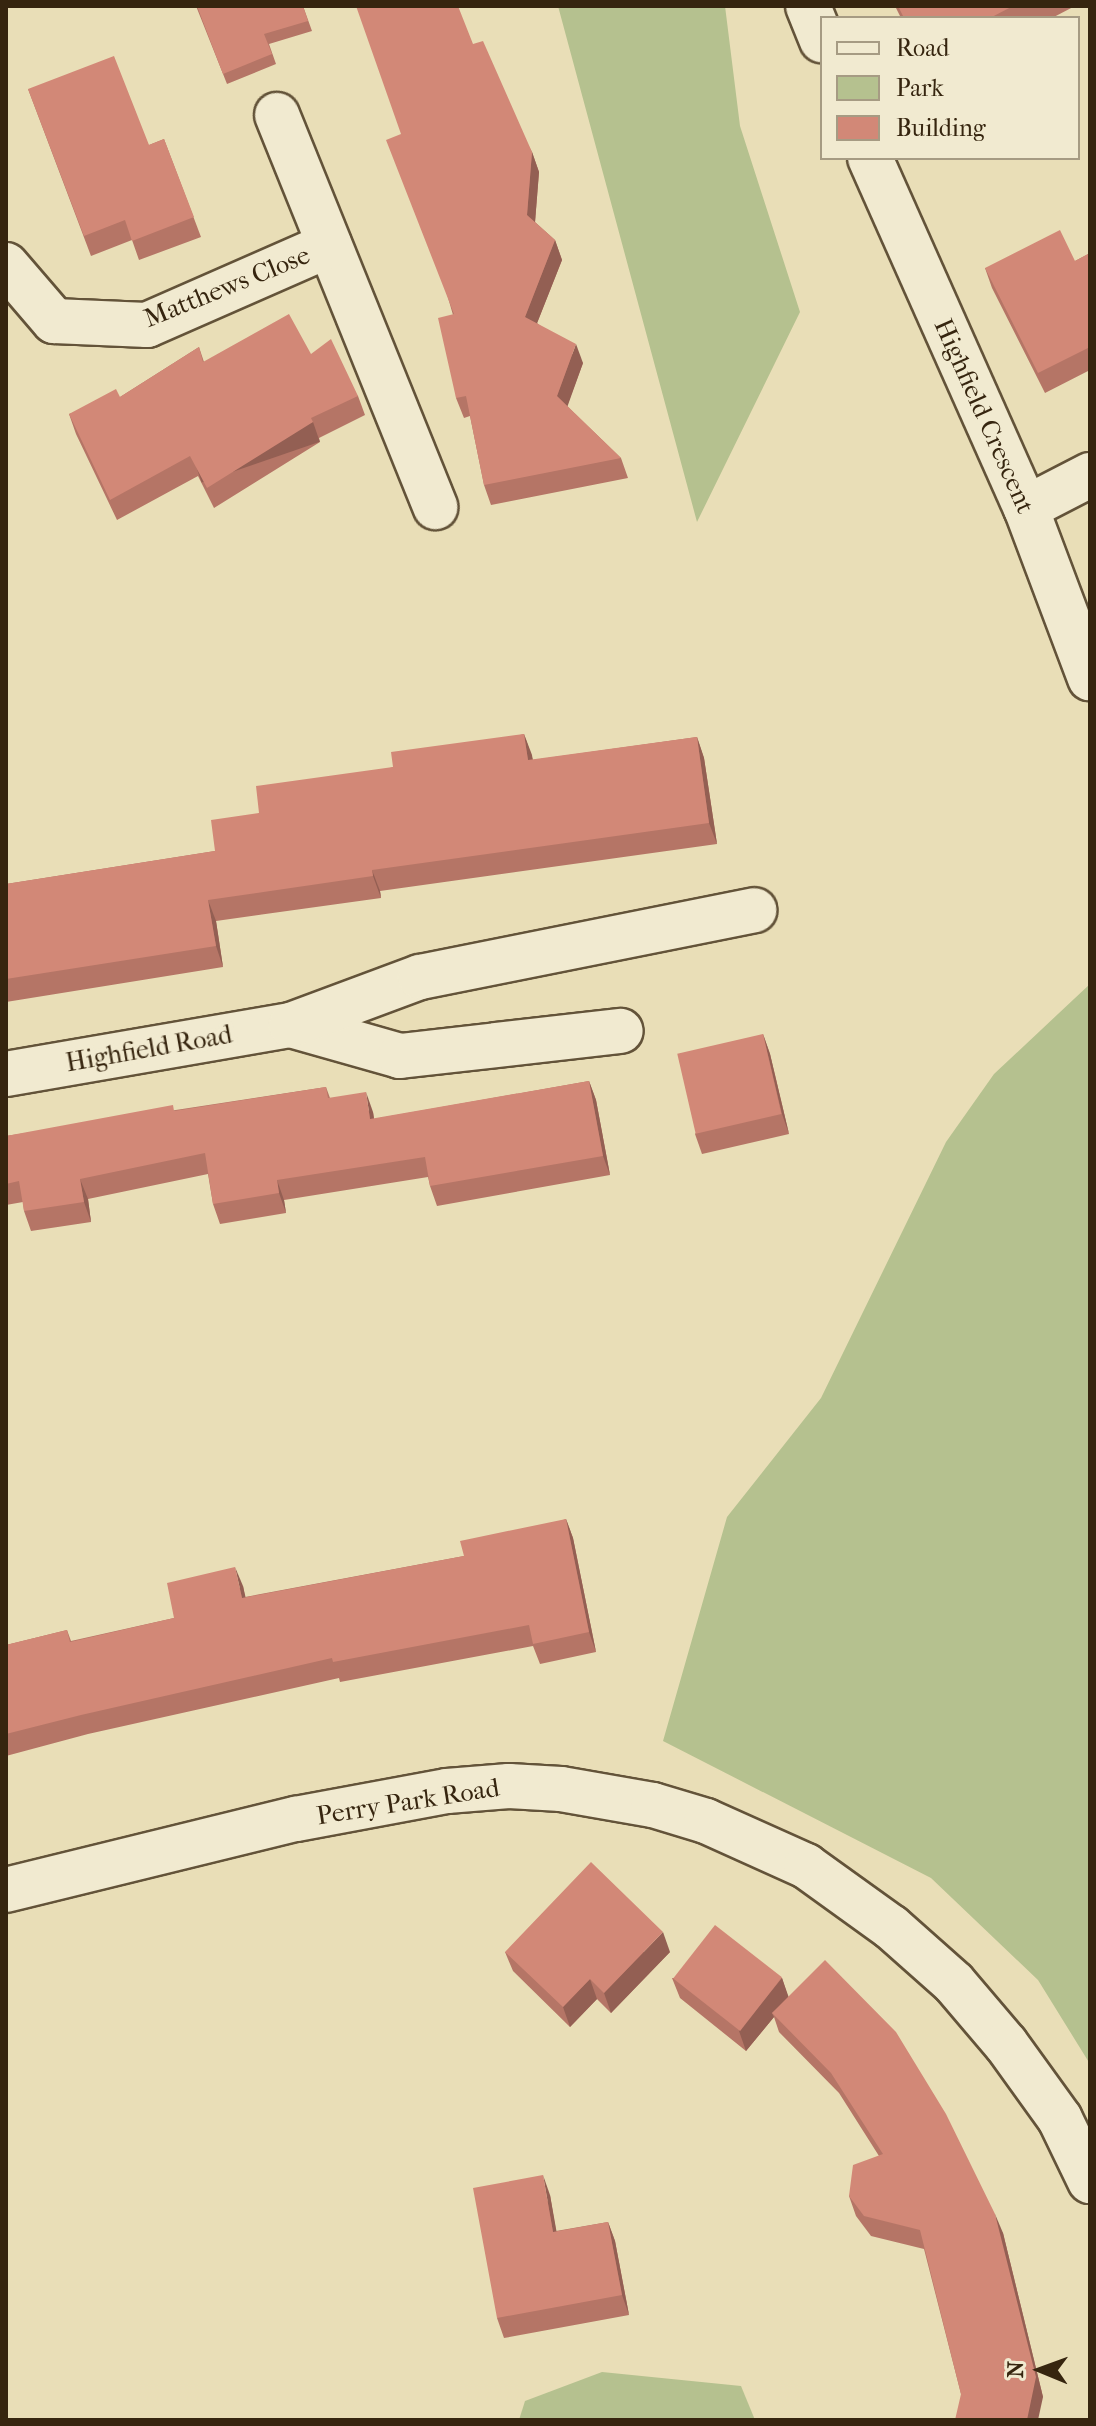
<!DOCTYPE html>
<html>
<head>
<meta charset="utf-8">
<style>
	body { margin:0 }
	#map { position:relative; width:1096px; height:2426px; overflow:hidden; background:#e9deb7; font-family:"IM FELL French Canon",serif }
	div>[style] { position:absolute }
	.green>* { inset:0; background:#b5c18f }
	.roads { filter:drop-shadow(2px 0 #635339) drop-shadow(-2px 0 #635339) drop-shadow(0 2px #635339) drop-shadow(0 -2px #635339) }
	.minor>* { height:44px; margin:-22px; padding:0 22px; transform-origin:22px; border-radius:22px; background:#f1ead0 }
	.tertiary>* { height:44px; margin:-22px; padding:0 22px; transform-origin:22px; border-radius:22px; background:#f1ead0 }
	.wall>* { inset:0; background:#b57566 }
	.shaded-wall>* { inset:0; background:#935f53; transform-origin:0 0 }
	.building>* { inset:0; background:#d28877; transform-origin:0 0 }
	span { translate:-50% -50%; white-space:nowrap; text-align:center; line-height:1.15; -webkit-text-stroke:8px #f1ead0; paint-order:stroke }
	.street-label { font-size:26px; color:#36250f }
	.frame { position:absolute; inset:0; border:8px solid #36250f; pointer-events:none }
	.legend { position:absolute; left:820px; top:16px; width:260px; height:144px; box-sizing:border-box; background:#f1ead0; border:2px solid #a69b83; margin:0; padding:10px 14px; list-style:none; font-size:24px; color:#36250f }
	.legend li { display:flex; align-items:center; gap:16px; height:40px }
	.legend b { width:40px; border:2px solid #a69b83 }
	.north { position:absolute; left:1000px; top:2330px; width:80px; height:80px; -webkit-text-stroke:6px #f1ead0; paint-order:stroke; rotate:271deg; font-size:22px; font-weight:700; line-height:32px; text-align:center; color:#36250f }
	.north::after { content:''; display:block; margin:auto; width:28px; height:36px; background:#36250f; clip-path:polygon(50% 0,100% 100%,50% 72%,0 100%) }
</style>
</head>
<body>
<div id="map">
	<div class="green">
		<i style="clip-path:polygon(558px 6px,725px 6px,740px 126px,800px 312px,697px 522px)"></i>
		<i style="clip-path:polygon(1090px 984px,1090px 2064px,1038px 1980px,931px 1878px,663px 1741px,727px 1517px,821px 1398px,946px 1142px,994px 1074px)"></i>
		<i style="clip-path:polygon(602px 2372px,741px 2386px,755px 2420px,519px 2420px,525px 2401px)"></i>
	</div>
	<div class="roads">
		<div class="minor">
			<i style="left:808px;top:6px;width:37px;rotate:68deg"></i>
			<i style="left:277px;top:115px;width:423px;rotate:68deg"></i>
			<i style="left:870px;top:158px;width:383px;rotate:66deg"></i>
			<i style="left:1026px;top:508px;width:182px;rotate:69.4deg"></i>
			<i style="left:6px;top:265px;width:74px;rotate:49.4deg"></i>
			<i style="left:54px;top:321px;width:93px;rotate:2.5deg"></i>
			<i style="left:147px;top:325px;width:199px;rotate:-23.7deg"></i>
			<i style="left:1026px;top:508px;width:72px;rotate:-27.3deg"></i>
			<i style="left:291px;top:1025px;width:113px;rotate:15.9deg"></i>
			<i style="left:400px;top:1056px;width:222px;rotate:-6.5deg"></i>
			<i style="left:6px;top:1074px;width:289px;rotate:-9.8deg"></i>
			<i style="left:291px;top:1025px;width:138px;rotate:-20.4deg"></i>
			<i style="left:420px;top:977px;width:341px;rotate:-11.3deg"></i>
		</div>
		<div class="tertiary">
			<i style="left:6px;top:1890px;width:299px;rotate:-13.8deg"></i>
			<i style="left:296px;top:1819px;width:154px;rotate:-10.5deg"></i>
			<i style="left:447px;top:1791px;width:62px;rotate:-4.6deg"></i>
			<i style="left:509px;top:1786px;width:52px;rotate:3.3deg"></i>
			<i style="left:561px;top:1789px;width:93px;rotate:9.9deg"></i>
			<i style="left:653px;top:1805px;width:55px;rotate:16.8deg"></i>
			<i style="left:706px;top:1821px;width:110px;rotate:24.2deg"></i>
			<i style="left:806px;top:1866px;width:105px;rotate:35.7deg"></i>
			<i style="left:891px;top:1927px;width:84px;rotate:41.6deg"></i>
			<i style="left:954px;top:1983px;width:80px;rotate:49.6deg"></i>
			<i style="left:1006px;top:2044px;width:92px;rotate:54.2deg"></i>
			<i style="left:1060px;top:2119px;width:69px;rotate:64.2deg"></i>
		</div>
	</div>
	<div class="wall">
		<i style="clip-path:polygon(196px 6px,303px 6px,312px 31px,269px 44px,276px 64px,227px 84px)"></i>
		<i style="clip-path:polygon(895px 6px,1075px 6px,1052px 18px,901px 18px)"></i>
		<i style="clip-path:polygon(473px 44px,532px 152px,539px 172px,535px 222px,555px 240px,562px 260px,537px 323px,583px 363px,567px 406px,621px 458px,628px 478px,491px 505px,484px 485px,470px 416px,464px 418px,456px 398px,453px 315px,401px 134px)"></i>
		<i style="clip-path:polygon(28px 89px,149px 145px,164px 139px,201px 237px,139px 260px,132px 240px,91px 256px)"></i>
		<i style="clip-path:polygon(1090px 253px,1090px 370px,1045px 393px,992px 288px,985px 268px,1075px 261px)"></i>
		<i style="clip-path:polygon(199px 347px,204px 362px,311px 354px,358px 396px,365px 415px,319px 438px,320px 442px,214px 508px,198px 476px,117px 520px,76px 434px,69px 414px,120px 397px)"></i>
		<i style="clip-path:polygon(524px 734px,533px 760px,697px 737px,704px 758px,717px 844px,380px 891px,381px 898px,216px 921px,223px 967px,6px 1002px,6px 884px,215px 851px,259px 813px,393px 767px)"></i>
		<i style="clip-path:polygon(763px 1034px,770px 1054px,789px 1134px,702px 1154px,695px 1134px)"></i>
		<i style="clip-path:polygon(589px 1081px,596px 1100px,610px 1175px,437px 1206px,430px 1186px,428px 1177px,284px 1200px,286px 1213px,220px 1224px,213px 1204px,208px 1174px,88px 1199px,91px 1222px,31px 1231px,24px 1211px,23px 1202px,6px 1205px,6px 1136px,326px 1087px,330px 1098px,373px 1112px,374px 1119px)"></i>
		<i style="clip-path:polygon(566px 1519px,573px 1538px,596px 1652px,540px 1664px,533px 1646px,340px 1682px,339px 1678px,88px 1734px,6px 1756px,6px 1645px,67px 1630px,71px 1641px,174px 1618px,243px 1586px,245px 1597px,464px 1556px)"></i>
		<i style="clip-path:polygon(505px 1952px,670px 1952px,611px 2013px,597px 1999px,570px 2027px,513px 1971px)"></i>
		<i style="clip-path:polygon(672px 1978px,782px 1978px,788px 1997px,1003px 2233px,1043px 2397px,961px 2394px,924px 2249px,871px 2236px,856px 2216px,849px 2196px,879px 2156px,839px 2093px,779px 2032px,774px 2017px,746px 2051px,680px 1998px)"></i>
		<i style="clip-path:polygon(550px 2195px,556px 2231px,608px 2222px,615px 2241px,629px 2315px,504px 2338px,497px 2318px)"></i>
	</div>
	<div class="shaded-wall">
		<i style="clip-path:polygon(532px 152px,539px 172px,534px 235px,527px 215px)"></i>
		<i style="clip-path:polygon(555px 240px,562px 260px,532px 336px,525px 317px)"></i>
		<i style="clip-path:polygon(576px 344px,583px 363px,564px 416px,557px 396px)"></i>
		<i style="left:313px;top:422px;width:21px;height:125px;rotate:71deg"></i>
		<i style="clip-path:polygon(524px 734px,532px 755px,536px 782px,528px 760px)"></i>
		<i style="clip-path:polygon(697px 737px,704px 758px,717px 844px,709px 823px)"></i>
		<i style="clip-path:polygon(372px 870px,380px 891px,381px 898px,373px 876px)"></i>
		<i style="clip-path:polygon(208px 900px,216px 921px,223px 967px,216px 946px)"></i>
		<i style="clip-path:polygon(763px 1034px,770px 1054px,789px 1134px,782px 1114px)"></i>
		<i style="clip-path:polygon(589px 1081px,596px 1100px,610px 1175px,603px 1156px)"></i>
		<i style="clip-path:polygon(366px 1092px,373px 1112px,377px 1139px,370px 1119px)"></i>
		<i style="clip-path:polygon(80px 1179px,88px 1199px,91px 1222px,84px 1202px)"></i>
		<i style="clip-path:polygon(277px 1180px,284px 1200px,286px 1213px,279px 1193px)"></i>
		<i style="clip-path:polygon(566px 1519px,573px 1538px,596px 1652px,589px 1632px)"></i>
		<i style="clip-path:polygon(235px 1567px,243px 1586px,250px 1617px,242px 1598px)"></i>
		<i style="clip-path:polygon(663px 1932px,670px 1952px,611px 2013px,604px 1993px)"></i>
		<i style="clip-path:polygon(782px 1978px,789px 1998px,772px 2013px,774px 2017px,746px 2051px,739px 2031px)"></i>
		<i style="clip-path:polygon(590px 1979px,597px 1999px,570px 2027px,563px 2007px)"></i>
		<i style="clip-path:polygon(543px 2175px,550px 2195px,560px 2251px,553px 2232px)"></i>
		<i style="clip-path:polygon(995px 2214px,1003px 2233px,1043px 2397px,1038px 2420px,1027px 2420px)"></i>
		<i style="clip-path:polygon(608px 2222px,615px 2241px,629px 2315px,622px 2295px)"></i>
	</div>
	<div class="building">
		<i style="clip-path:polygon(197px 6px,303px 6px,308px 21px,264px 34px,272px 54px,223px 74px)"></i>
		<i style="clip-path:polygon(356px 6px,458px 6px,473px 44px,483px 41px,532px 152px,527px 215px,555px 240px,525px 317px,576px 344px,557px 396px,621px 458px,484px 485px,466px 396px,456px 398px,438px 318px,454px 314px,386px 140px,401px 134px)"></i>
		<i style="clip-path:polygon(898px 6px,1013px 6px,990px 18px,904px 18px)"></i>
		<i style="clip-path:polygon(114px 56px,149px 145px,164px 139px,194px 217px,132px 241px,125px 220px,84px 236px,28px 89px)"></i>
		<i style="clip-path:polygon(1060px 230px,1075px 261px,1090px 253px,1090px 347px,1038px 373px,985px 268px)"></i>
		<i style="clip-path:polygon(289px 314px,311px 354px,331px 339px,358px 396px,311px 418px,313px 422px,207px 488px,190px 456px,110px 500px,69px 414px,116px 389px,120px 397px,199px 347px,203px 362px)"></i>
		<i style="clip-path:polygon(524px 734px,528px 760px,697px 737px,709px 823px,372px 870px,373px 876px,208px 900px,216px 946px,6px 979px,6px 884px,215px 851px,211px 820px,259px 813px,256px 786px,393px 767px,391px 752px)"></i>
		<i style="left:763px;top:1034px;width:82px;height:88px;rotate:77deg"></i>
		<i style="clip-path:polygon(589px 1081px,603px 1156px,430px 1186px,425px 1157px,277px 1180px,279px 1193px,213px 1204px,205px 1153px,80px 1179px,84px 1202px,24px 1211px,19px 1181px,6px 1184px,6px 1136px,173px 1105px,174px 1111px,326px 1087px,328px 1098px,366px 1092px,370px 1119px)"></i>
		<i style="clip-path:polygon(566px 1519px,589px 1632px,533px 1644px,529px 1625px,333px 1662px,332px 1658px,81px 1715px,6px 1734px,6px 1645px,67px 1630px,70px 1642px,174px 1618px,167px 1583px,235px 1567px,242px 1598px,464px 1556px,460px 1541px)"></i>
		<i style="clip-path:polygon(591px 1862px,663px 1932px,604px 1993px,590px 1979px,563px 2007px,505px 1952px)"></i>
		<i style="left:715px;top:1925px;width:85px;height:68px;rotate:38deg"></i>
		<i style="clip-path:polygon(825px 1960px,896px 2032px,946px 2114px,995px 2214px,1036px 2377px,1027px 2420px,955px 2420px,961px 2394px,920px 2230px,864px 2216px,849px 2196px,853px 2165px,883px 2154px,831px 2073px,772px 2013px)"></i>
		<i style="clip-path:polygon(543px 2175px,553px 2232px,608px 2222px,622px 2295px,497px 2318px,473px 2188px)"></i>
	</div>
	<div class="street-label">
		<span style="left:227px;top:287px;rotate:-22deg">Matthews Close</span>
		<span style="left:984px;top:416px;rotate:66deg">Highfield Crescent</span>
		<span style="left:149px;top:1049px;rotate:-10deg">Highfield Road</span>
		<span style="left:408px;top:1802px;rotate:-9deg">Perry Park Road</span>
	</div>
	<div class="frame"></div>
	<ul class="legend">
	<li><b style="height:10px;background:#f1ead0"></b>Road</li>
	<li><b style="height:22px;background:#b5c18f"></b>Park</li>
	<li><b style="height:22px;background:#d28877"></b>Building</li>
	</ul>
	<div class="north">N</div>
</div>
</body>
</html>
